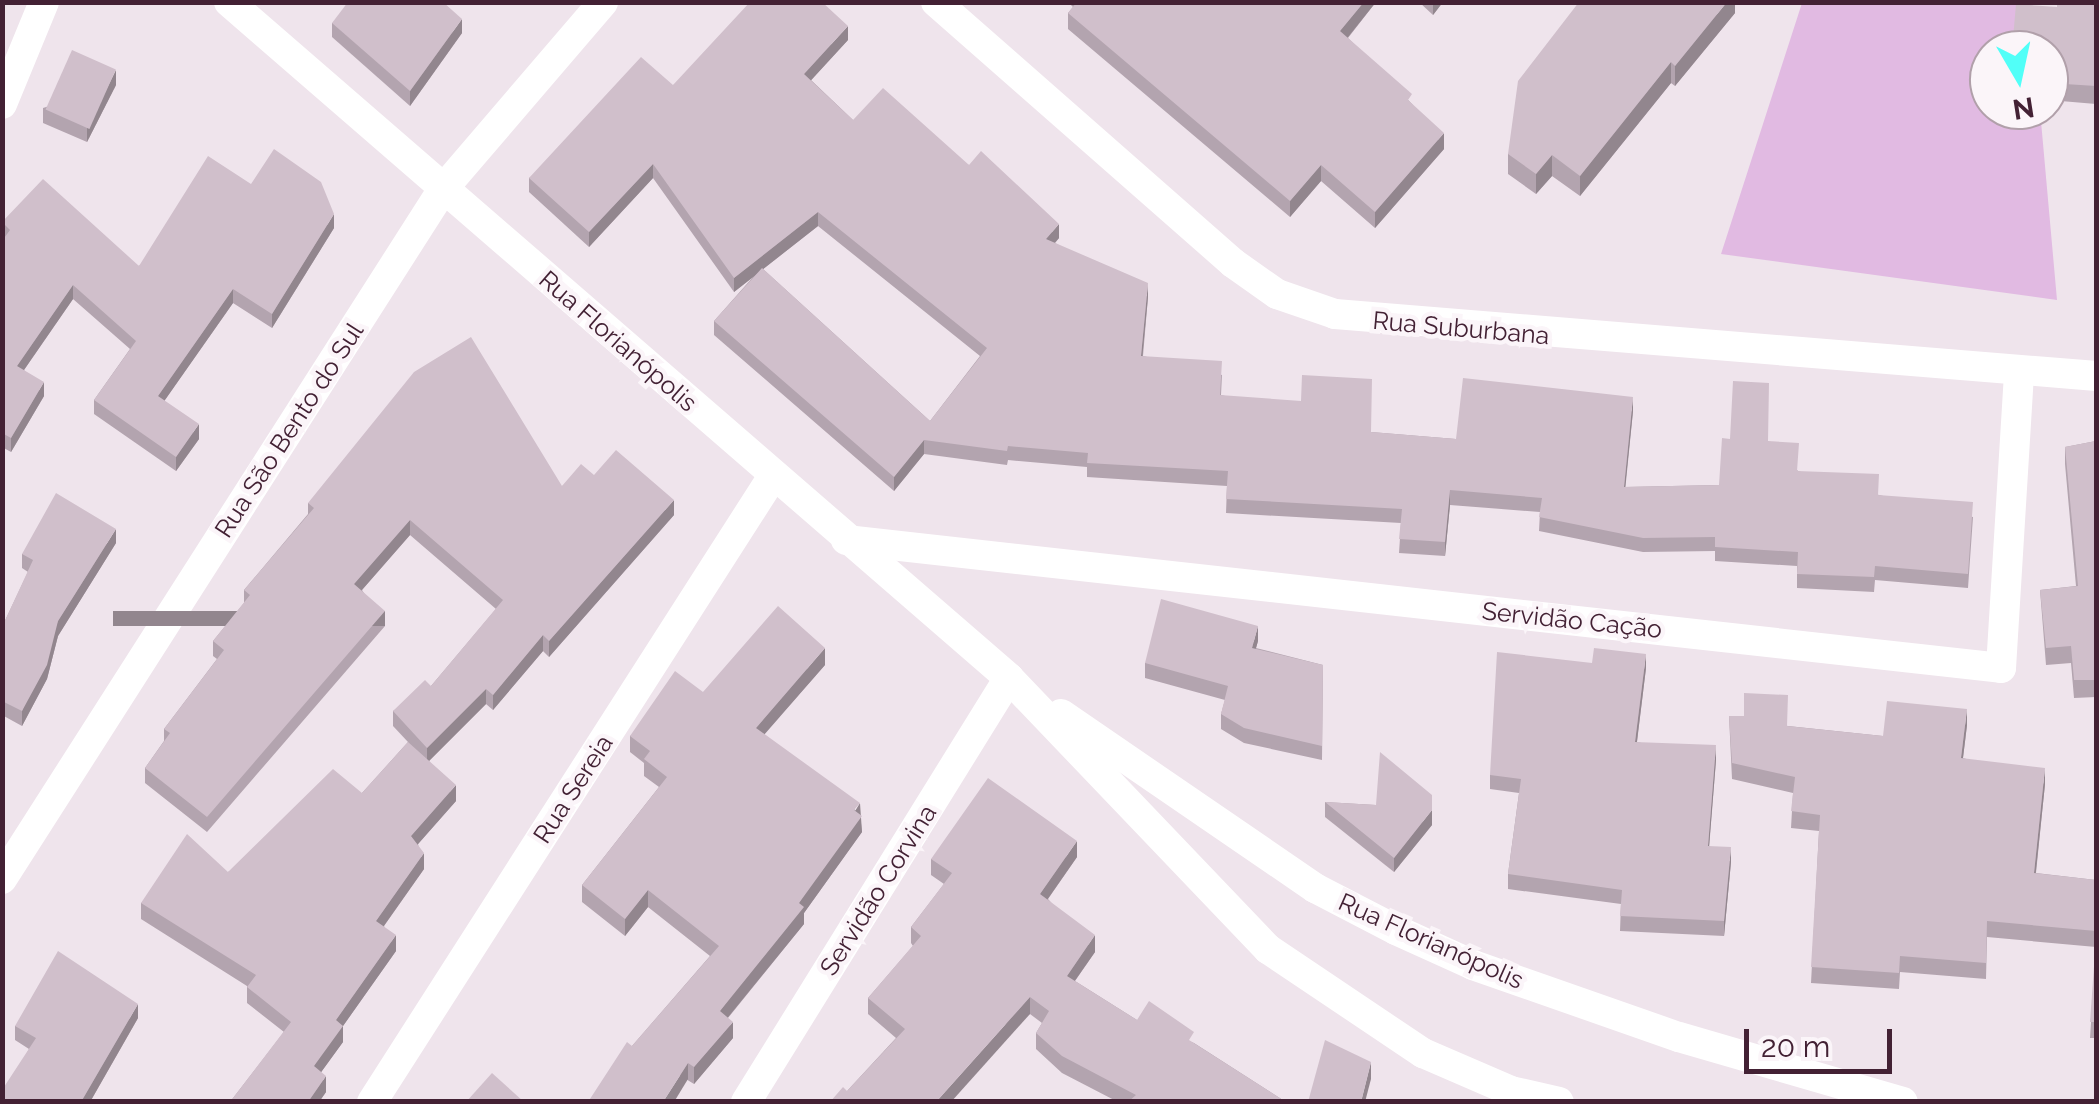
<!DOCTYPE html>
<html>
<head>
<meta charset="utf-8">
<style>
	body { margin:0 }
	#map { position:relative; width:2099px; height:1104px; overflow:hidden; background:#efe4ec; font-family:Raleway,sans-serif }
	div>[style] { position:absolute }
	.green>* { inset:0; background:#e1bae2 }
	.minor>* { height:30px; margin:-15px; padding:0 15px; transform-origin:15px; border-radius:15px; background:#fff }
	.wall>* { inset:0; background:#b3a4af }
	.shaded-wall>* { inset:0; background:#92868e; transform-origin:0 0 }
	.building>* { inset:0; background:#d0bfcb; transform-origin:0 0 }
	span { translate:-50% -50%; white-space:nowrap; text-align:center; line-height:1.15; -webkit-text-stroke:9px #fbf5f9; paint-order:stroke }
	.street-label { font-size:25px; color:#432134 }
	.frame { position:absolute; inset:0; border:5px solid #432134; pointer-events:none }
	.north { position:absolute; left:1969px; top:30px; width:100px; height:100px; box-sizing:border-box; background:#fbf5f9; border:2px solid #b1a0aa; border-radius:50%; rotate:171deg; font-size:28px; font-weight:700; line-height:40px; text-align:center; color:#432134 }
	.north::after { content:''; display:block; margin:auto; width:35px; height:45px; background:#51fff8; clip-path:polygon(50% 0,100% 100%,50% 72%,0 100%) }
	.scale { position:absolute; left:1744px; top:1029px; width:148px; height:45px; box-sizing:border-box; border:5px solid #432134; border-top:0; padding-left:12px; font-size:30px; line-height:35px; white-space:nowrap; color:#432134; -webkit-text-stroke:8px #fbf5f9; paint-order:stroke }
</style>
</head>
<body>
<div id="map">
	<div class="green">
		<i style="clip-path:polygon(1802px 3px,2031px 3px,2035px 50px,1989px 50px,1989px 110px,2040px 110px,2057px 300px,1721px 254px)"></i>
	</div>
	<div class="minor">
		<i style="left:229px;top:2px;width:1032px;rotate:40.91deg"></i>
		<i style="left:1009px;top:678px;width:375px;rotate:46.3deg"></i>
		<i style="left:1268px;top:949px;width:187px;rotate:33.9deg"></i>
		<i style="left:1423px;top:1053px;width:96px;rotate:23.4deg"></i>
		<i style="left:1511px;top:1091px;width:49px;rotate:12.9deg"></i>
		<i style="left:936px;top:2px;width:395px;rotate:41.3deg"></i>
		<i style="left:1233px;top:263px;width:54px;rotate:35.2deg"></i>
		<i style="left:1277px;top:294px;width:61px;rotate:19deg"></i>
		<i style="left:1335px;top:314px;width:764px;rotate:4.66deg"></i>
		<i style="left:2px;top:104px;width:110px;rotate:-67.6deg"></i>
		<i style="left:846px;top:540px;width:1162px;rotate:6.32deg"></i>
		<i style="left:2001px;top:668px;width:298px;rotate:-86.5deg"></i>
		<i style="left:1061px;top:714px;width:308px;rotate:34.4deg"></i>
		<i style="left:1315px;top:888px;width:91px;rotate:27.4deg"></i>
		<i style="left:1396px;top:930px;width:85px;rotate:24.4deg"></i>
		<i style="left:1473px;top:965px;width:218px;rotate:19.3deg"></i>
		<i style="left:1679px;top:1037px;width:233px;rotate:16.2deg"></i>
		<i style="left:2px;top:879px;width:819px;rotate:-57.42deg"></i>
		<i style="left:443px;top:189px;width:246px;rotate:-49.4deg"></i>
		<i style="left:372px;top:1102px;width:743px;rotate:-57.36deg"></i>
		<i style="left:746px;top:1102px;width:499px;rotate:-58.2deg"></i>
	</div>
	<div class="wall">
		<i style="clip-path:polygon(1068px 2px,1376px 2px,1348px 38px,1412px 104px,1444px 149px,1375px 228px,1321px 181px,1290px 217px,1068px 29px,1068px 13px,1073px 7px)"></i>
		<i style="clip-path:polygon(1419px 2px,1443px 2px,1433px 15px)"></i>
		<i style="clip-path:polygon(1735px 2px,1735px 13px,1675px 86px,1671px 83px,1580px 196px,1552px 176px,1536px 194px,1508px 174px,1508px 154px)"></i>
		<i style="clip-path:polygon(2096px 2px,2096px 104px,2049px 100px,2049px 50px)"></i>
		<i style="clip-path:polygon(332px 23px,462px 33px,410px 106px,332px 37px)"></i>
		<i style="clip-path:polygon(evenodd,848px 40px,811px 80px,853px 120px,969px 165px,1059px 238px,1055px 243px,1148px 297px,1143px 356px,1222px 375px,1221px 395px,1371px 432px,1456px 439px,1633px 411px,1625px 487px,1719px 485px,1768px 441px,1798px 471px,1879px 495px,1973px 517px,1968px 588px,1875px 580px,1874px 592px,1797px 588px,1797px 566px,1715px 561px,1715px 551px,1643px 552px,1539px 531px,1540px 512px,1450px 505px,1445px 556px,1399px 553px,1401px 523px,1226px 513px,1227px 486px,1087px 477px,1087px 467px,1008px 460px,1007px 465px,924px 454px,894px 491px,714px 335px,714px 321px,753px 277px,734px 292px,653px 178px,589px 247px,529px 192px,529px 178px,673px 85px,848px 40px,818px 226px,980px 356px,930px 421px,763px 269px,818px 226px)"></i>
		<i style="clip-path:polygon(116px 85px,87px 142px,43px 123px,43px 108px)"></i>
		<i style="clip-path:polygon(251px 184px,334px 228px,272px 328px,233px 303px,164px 401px,199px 439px,176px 471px,94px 414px,94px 400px,130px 349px,73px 299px,24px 370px,44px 396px,11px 452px,2px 447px,2px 241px,4px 239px,2px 222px,139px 266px)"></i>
		<i style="clip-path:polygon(2096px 441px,2096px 697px,2074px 698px,2071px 663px,2046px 665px,2040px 590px,2076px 586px,2065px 464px,2065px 447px)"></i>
		<i style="clip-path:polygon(594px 475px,674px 515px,549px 657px,543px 651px,493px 710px,486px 704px,429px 761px,456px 801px,418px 844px,424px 869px,384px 926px,396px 951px,343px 1026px,343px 1042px,321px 1072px,326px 1092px,319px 1102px,230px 1102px,284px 1032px,247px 1003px,247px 986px,141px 919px,141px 903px,228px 872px,362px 793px,408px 742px,393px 726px,393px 711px,431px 686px,496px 609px,410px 535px,362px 590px,385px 626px,207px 832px,145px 783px,145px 768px,164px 741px,164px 729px,217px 659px,213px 656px,213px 641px,244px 603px,244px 590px,308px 514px,308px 503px,562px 486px)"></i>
		<i style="clip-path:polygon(116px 543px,58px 636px,47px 679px,22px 726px,2px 715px,2px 627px,28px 572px,22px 568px,22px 554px)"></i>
		<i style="clip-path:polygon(1258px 641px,1256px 648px,1323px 665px,1322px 760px,1244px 743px,1221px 729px,1221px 714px,1225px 700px,1145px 678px,1145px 663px)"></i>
		<i style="clip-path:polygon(825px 665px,764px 734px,860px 814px,862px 832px,804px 913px,804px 924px,728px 1018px,733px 1038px,694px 1084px,632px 1046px,710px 956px,648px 907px,625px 936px,582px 902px,582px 885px,659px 787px,644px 776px,644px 763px,630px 752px,630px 736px,703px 692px)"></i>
		<i style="clip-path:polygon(1646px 668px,1637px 742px,1716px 760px,1709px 846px,1731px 862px,1724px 936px,1620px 931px,1621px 904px,1508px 889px,1508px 874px,1519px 793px,1490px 789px,1490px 775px)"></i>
		<i style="clip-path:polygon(1729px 716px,1744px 716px,1788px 726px,1883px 736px,1967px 725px,1963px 758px,2045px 784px,2036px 873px,2096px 880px,2096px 1038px,2090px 1038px,2096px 947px,1987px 937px,1986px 979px,1900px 972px,1899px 989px,1811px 983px,1819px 831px,1791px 828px,1793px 793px,1732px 779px)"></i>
		<i style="clip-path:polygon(1325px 802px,1376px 805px,1432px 825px,1394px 872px,1325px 817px)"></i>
		<i style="clip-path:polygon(1077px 857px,1048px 899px,1095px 952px,1075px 981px,1137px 1020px,1194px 1043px,1286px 1102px,1118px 1102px,1062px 1073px,1036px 1049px,1036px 1033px,1042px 1023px,1030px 1014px,847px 1091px,896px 1038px,868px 1014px,868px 998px,913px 946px,911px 943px,911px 927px,944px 884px,931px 875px,931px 859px)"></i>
		<i style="clip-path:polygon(138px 1018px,90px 1102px,2px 1102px,29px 1049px,15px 1040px,15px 1026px)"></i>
	</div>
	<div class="shaded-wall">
		<i style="clip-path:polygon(1364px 2px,1376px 2px,1340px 47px,1340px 31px)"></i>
		<i style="clip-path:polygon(1433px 2px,1443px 2px,1433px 15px)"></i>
		<i style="clip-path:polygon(1727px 2px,1735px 2px,1735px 13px,1675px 86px,1675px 66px)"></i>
		<i style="clip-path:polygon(462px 19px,462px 33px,410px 106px,410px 91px)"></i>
		<i style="clip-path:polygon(848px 26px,848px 40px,804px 88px,804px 74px)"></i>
		<i style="clip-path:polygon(1671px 62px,1671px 83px,1580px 196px,1580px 176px)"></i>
		<i style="clip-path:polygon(116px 70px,116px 85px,87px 142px,87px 128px)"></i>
		<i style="clip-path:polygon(1444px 133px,1444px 149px,1375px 228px,1375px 212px)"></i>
		<i style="clip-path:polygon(1552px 155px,1552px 176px,1536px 194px,1536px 174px)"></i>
		<i style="clip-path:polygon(653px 164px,653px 178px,589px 247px,589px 232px)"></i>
		<i style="clip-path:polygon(1321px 165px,1321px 181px,1290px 217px,1290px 201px)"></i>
		<i style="clip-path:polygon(818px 212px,818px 226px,734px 292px,734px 278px)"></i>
		<i style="clip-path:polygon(334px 214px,334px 228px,272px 328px,272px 314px)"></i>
		<i style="clip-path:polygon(1059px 224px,1059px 238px,1046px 253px,1046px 239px)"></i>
		<i style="clip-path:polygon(1148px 283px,1148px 297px,1141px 370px,1141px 356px)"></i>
		<i style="clip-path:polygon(73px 285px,73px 299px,17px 380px,17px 366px)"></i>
		<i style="clip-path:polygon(233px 289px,233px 303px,158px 410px,158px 396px)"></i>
		<i style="clip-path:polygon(44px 382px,44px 396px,11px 452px,11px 438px)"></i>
		<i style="clip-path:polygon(1633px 397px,1633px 411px,1624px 501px,1624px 487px)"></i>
		<i style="clip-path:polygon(199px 424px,199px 439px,176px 471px,176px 457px)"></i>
		<i style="clip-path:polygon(924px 440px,924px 454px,894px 491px,894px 477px)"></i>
		<i style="clip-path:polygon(1450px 490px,1450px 505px,1445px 556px,1445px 542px)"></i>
		<i style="clip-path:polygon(674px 500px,674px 515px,549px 657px,549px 641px)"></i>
		<i style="clip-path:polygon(410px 520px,410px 535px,354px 599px,354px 584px)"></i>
		<i style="clip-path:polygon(116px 529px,116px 543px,58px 636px,47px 679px,22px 726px,22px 711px,58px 621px)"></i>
		<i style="left:385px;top:611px;width:15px;height:272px;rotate:90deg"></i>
		<i style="clip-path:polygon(1258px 626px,1258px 641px,1252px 662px,1252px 648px)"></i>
		<i style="clip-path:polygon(543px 635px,543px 651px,493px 710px,493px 695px)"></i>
		<i style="clip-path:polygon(825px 648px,825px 665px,756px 744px,756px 728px)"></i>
		<i style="clip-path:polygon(1646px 654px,1646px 668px,1635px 757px,1635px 742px)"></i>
		<i style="clip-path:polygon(486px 689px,486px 704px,427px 763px,427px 748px)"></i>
		<i style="clip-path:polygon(1967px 709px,1967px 725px,1961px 774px,1961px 758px)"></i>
		<i style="clip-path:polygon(1716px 745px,1716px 760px,1708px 861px,1708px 846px)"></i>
		<i style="clip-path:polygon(2045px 768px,2045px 784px,2034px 889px,2034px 873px)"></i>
		<i style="clip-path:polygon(456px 785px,456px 801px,411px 852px,411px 836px)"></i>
		<i style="clip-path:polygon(860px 803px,862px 832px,804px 913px,804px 924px,720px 1027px,720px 1011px,799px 903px)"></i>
		<i style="clip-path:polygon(1432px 810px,1432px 825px,1394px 872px,1394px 858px)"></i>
		<i style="clip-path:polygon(1077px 841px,1077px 857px,1040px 910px,1040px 894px)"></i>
		<i style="clip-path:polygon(1731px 847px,1731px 862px,1724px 936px,1724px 921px)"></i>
		<i style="clip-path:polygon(424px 853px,424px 869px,376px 937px,376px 921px)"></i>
		<i style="clip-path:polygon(648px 890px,648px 907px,625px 936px,625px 919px)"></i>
		<i style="clip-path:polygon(396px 935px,396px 951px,343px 1026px,343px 1042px,314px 1082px,314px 1066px,336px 1020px)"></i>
		<i style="clip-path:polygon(1095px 935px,1095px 952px,1067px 992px,1067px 976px)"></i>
		<i style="clip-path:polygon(1030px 997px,1030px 1014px,951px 1102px,936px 1102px)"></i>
		<i style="clip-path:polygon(138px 1004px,138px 1018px,90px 1102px,81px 1102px)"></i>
		<i style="clip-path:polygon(733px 1022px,733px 1038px,694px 1084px,694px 1067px)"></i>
		<i style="clip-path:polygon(1371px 1062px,1371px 1079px,1365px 1102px,1361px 1102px)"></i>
		<i style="clip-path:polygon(688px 1063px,688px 1079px,674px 1102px,663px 1102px)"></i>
		<i style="clip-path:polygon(326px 1076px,326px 1092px,319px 1102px,308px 1102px)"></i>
	</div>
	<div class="building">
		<i style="clip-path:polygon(348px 2px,443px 2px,462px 19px,410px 91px,332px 23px)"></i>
		<i style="clip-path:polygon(750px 2px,822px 2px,848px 26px,804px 74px,853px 120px,883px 88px,969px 165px,981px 151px,1059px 224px,1046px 239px,1148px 283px,1141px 356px,1222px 361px,1220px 395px,1301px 401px,1302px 375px,1372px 379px,1371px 432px,1456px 439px,1463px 378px,1633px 397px,1624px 487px,1719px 485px,1722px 438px,1730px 439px,1733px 381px,1769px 383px,1768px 441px,1799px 443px,1797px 471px,1879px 474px,1878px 495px,1973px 502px,1968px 574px,1875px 566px,1874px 577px,1797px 574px,1798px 552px,1715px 547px,1715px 537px,1643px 538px,1539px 517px,1542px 498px,1450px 490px,1445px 542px,1399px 539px,1402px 509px,1226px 499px,1228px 471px,1087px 463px,1088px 453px,1008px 446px,1007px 451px,924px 440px,894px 477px,714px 321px,762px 268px,930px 421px,987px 348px,818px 212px,734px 278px,653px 164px,589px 232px,529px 178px,641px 57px,673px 85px)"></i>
		<i style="clip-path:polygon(1077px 2px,1364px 2px,1340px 31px,1412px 94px,1408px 100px,1444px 133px,1375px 212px,1321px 165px,1290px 201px,1068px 13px)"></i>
		<i style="clip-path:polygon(1579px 2px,1727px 2px,1675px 66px,1671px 62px,1580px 176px,1552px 155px,1536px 174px,1508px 154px,1518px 81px)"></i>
		<i style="clip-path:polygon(2057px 2px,2096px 2px,2096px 86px,2049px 83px,2049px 50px,2012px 50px,2016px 4px,2057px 7px)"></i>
		<i style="left:72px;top:50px;width:48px;height:65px;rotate:24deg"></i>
		<i style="clip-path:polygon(274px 149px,321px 182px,334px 214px,272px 314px,233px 289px,158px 396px,199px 424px,176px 457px,94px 400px,136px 341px,73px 285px,17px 366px,44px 382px,11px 438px,2px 433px,2px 241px,10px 230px,2px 222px,43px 179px,139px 266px,208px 156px,251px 184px)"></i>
		<i style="clip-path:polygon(471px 337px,562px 486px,581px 464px,594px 475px,616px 450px,674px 500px,549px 641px,543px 635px,493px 695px,486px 689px,427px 748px,393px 711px,425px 680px,431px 686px,503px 600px,410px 520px,354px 584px,385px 611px,207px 817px,145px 768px,170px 733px,164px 729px,224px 650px,213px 641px,250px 595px,244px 590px,314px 508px,308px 503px,414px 372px)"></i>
		<i style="clip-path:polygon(2096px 441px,2096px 680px,2074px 680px,2071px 646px,2046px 648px,2040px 590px,2078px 586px,2065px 447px)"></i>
		<i style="clip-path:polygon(56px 493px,116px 529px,58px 621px,47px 665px,22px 711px,2px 701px,2px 627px,33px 560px,22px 554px)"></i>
		<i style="clip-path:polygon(1161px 599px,1258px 626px,1252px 648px,1323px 665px,1322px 746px,1244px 728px,1221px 714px,1228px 686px,1145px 663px)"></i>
		<i style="clip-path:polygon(778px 606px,825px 648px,756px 728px,860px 803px,854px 810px,862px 816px,799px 903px,804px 907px,720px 1011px,733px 1022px,694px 1067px,688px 1063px,663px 1102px,588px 1102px,627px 1042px,632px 1046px,719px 946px,648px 890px,625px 919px,582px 885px,667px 777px,644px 759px,650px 751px,630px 736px,675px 671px,703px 692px)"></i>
		<i style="clip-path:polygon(1594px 648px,1646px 654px,1635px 742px,1716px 745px,1708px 846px,1731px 847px,1724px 921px,1620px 916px,1622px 890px,1508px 874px,1521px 779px,1490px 775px,1497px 652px,1592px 663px)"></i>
		<i style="clip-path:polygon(1744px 693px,1788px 695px,1787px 726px,1883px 736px,1887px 701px,1967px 709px,1961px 758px,2045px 768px,2034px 873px,2096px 880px,2096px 931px,1987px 921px,1986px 963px,1900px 956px,1899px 973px,1811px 967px,1820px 815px,1791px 811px,1795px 777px,1732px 763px,1729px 716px,1744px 716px)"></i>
		<i style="clip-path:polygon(408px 742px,456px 785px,411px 836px,424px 853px,376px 921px,396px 935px,336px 1020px,343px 1026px,314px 1066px,326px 1076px,308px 1102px,230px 1102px,291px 1022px,247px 987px,256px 975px,141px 903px,187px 834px,228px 872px,333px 769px,362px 793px)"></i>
		<i style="clip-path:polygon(1380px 752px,1432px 795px,1432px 810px,1394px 858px,1325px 802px,1376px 805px)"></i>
		<i style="clip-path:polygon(988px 778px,1077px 841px,1040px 894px,1095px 935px,1067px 976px,1137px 1020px,1149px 1001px,1194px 1032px,1189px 1040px,1286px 1102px,1128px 1102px,1136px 1095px,1062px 1056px,1036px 1033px,1049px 1011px,1030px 997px,936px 1102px,830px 1102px,843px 1087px,847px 1091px,905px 1029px,868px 998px,921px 936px,911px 927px,952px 873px,931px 859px)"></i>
		<i style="clip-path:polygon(2096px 939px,2096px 1022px,2090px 1022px)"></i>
		<i style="clip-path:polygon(58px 951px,138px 1004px,81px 1102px,2px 1102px,2px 1090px,36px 1038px,15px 1026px)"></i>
		<i style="clip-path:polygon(1325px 1040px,1371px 1062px,1361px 1102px,1308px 1102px)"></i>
		<i style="clip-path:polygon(492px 1073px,524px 1102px,466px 1102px)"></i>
	</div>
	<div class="street-label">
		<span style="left:1461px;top:328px;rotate:5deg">Rua Suburbana</span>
		<span style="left:618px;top:341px;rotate:41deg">Rua Florianópolis</span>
		<span style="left:289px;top:430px;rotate:-57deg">Rua São Bento do Sul</span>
		<span style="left:1572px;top:620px;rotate:6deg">Servidão Cação</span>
		<span style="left:573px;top:789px;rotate:-57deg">Rua Sereia</span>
		<span style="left:878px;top:890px;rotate:-58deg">Servidão Corvina</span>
		<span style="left:1431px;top:941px;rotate:24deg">Rua Florianópolis</span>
	</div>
	<div class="frame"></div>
	<div class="north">N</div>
	<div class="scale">20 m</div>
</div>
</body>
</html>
